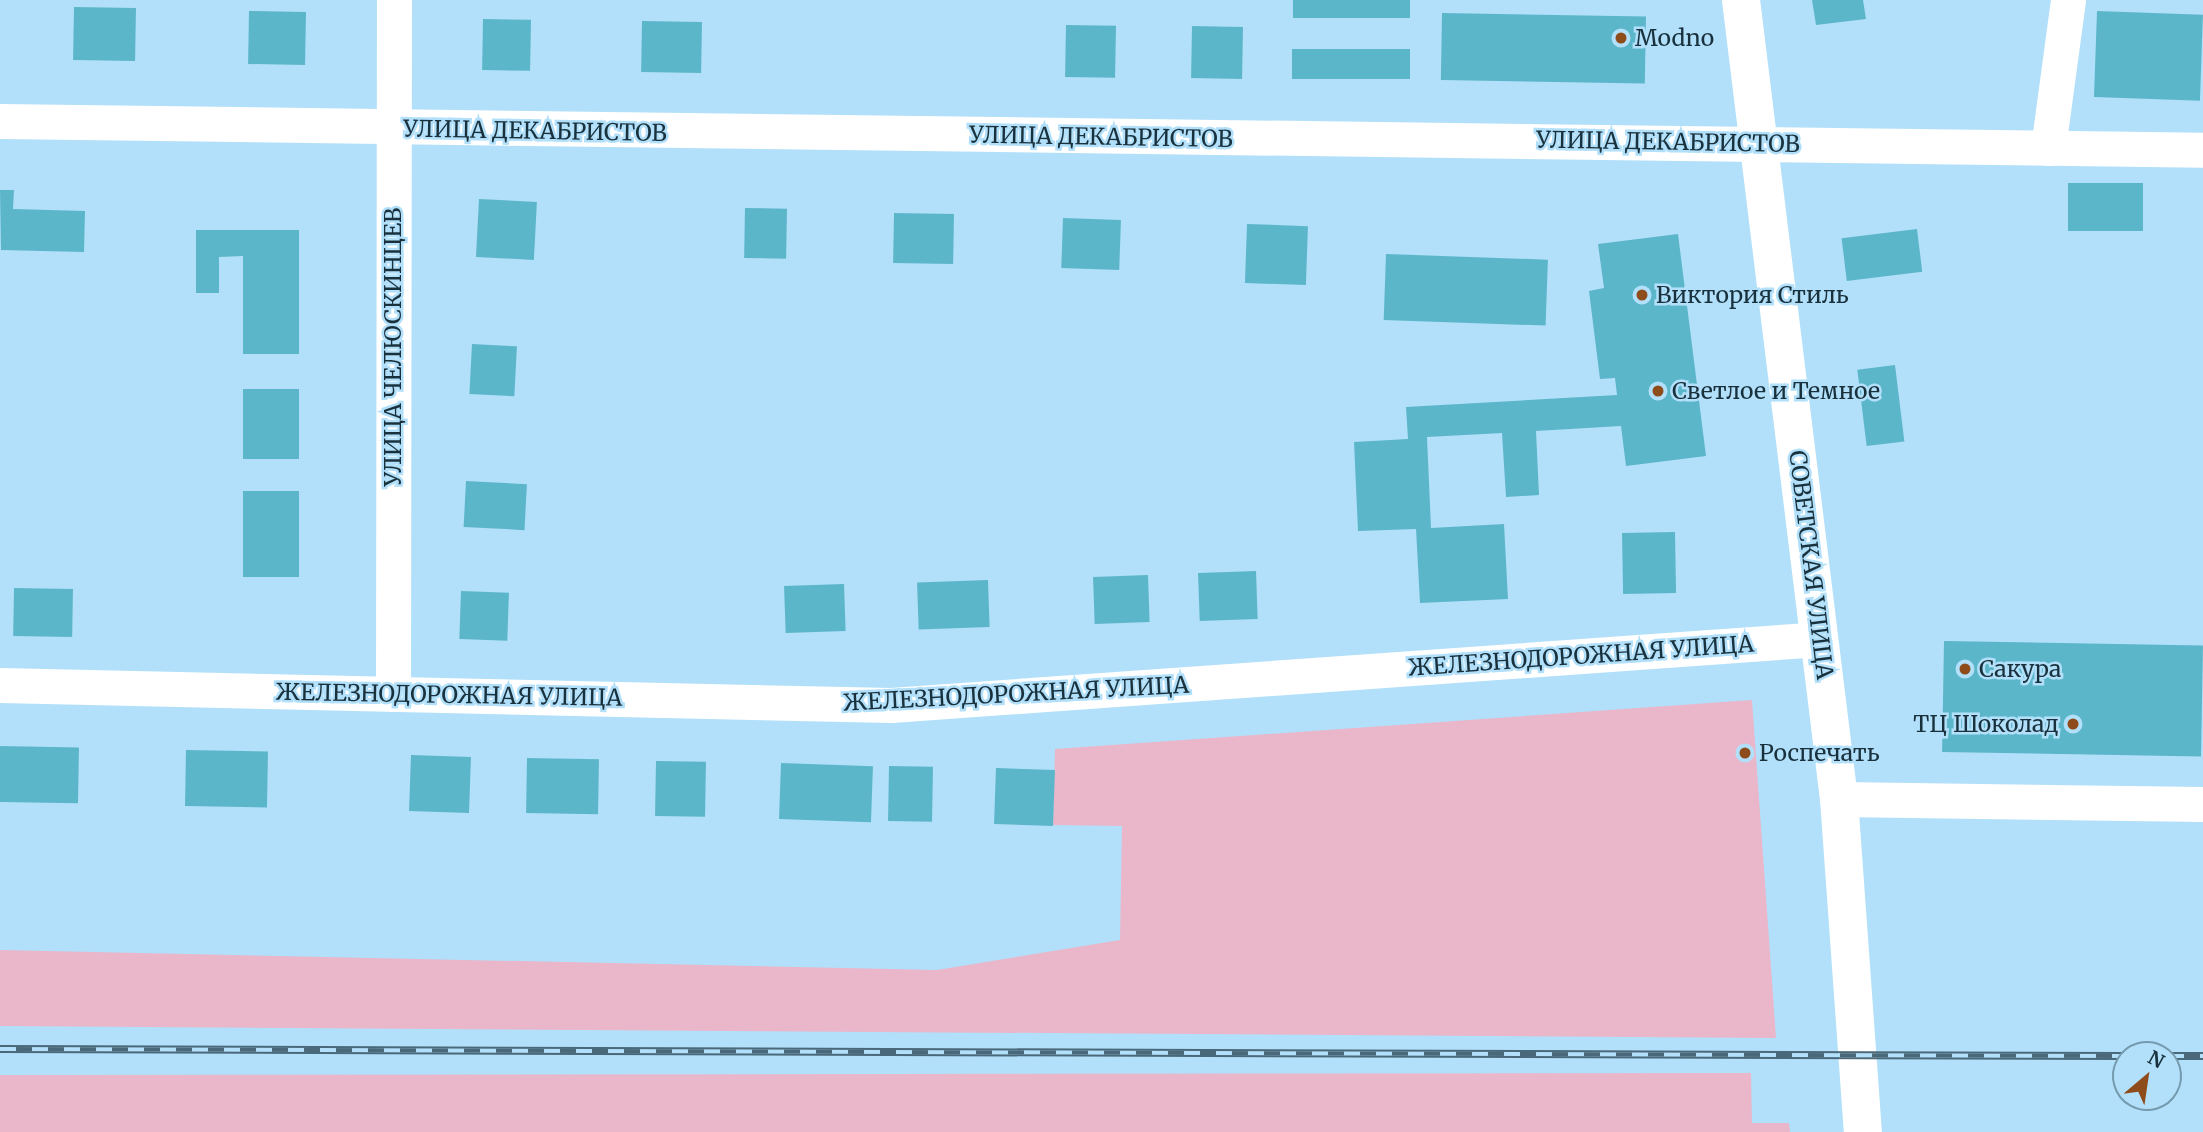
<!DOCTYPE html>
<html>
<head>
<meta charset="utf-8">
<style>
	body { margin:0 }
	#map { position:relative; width:2203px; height:1132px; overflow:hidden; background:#b2e0fa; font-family:Merriweather,serif }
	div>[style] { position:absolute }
	.green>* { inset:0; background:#eab6ca }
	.building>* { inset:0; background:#5cb6c9; transform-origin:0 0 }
	.minor>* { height:35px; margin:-17.5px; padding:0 17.5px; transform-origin:17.5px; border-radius:17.5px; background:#fff }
	.major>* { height:38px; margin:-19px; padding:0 19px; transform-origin:19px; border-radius:19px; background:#fff }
	.rail>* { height:8px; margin-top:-4px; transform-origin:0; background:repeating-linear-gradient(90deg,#b2e0fa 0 16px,#496879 0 32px); box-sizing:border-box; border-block:2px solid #496879 }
	.dots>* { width:19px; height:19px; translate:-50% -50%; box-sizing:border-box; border:4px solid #b2e0fa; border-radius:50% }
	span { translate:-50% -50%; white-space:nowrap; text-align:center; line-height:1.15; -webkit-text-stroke:5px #b2e0fa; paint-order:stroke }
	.poi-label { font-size:23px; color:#19313d }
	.left { translate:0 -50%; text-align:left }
	.right { translate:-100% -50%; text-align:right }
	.street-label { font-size:23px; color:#19313d }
	.north { position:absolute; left:2112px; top:1041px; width:70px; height:70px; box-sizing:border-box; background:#b2e0fa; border:2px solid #759aae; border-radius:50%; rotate:29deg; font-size:19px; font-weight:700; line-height:28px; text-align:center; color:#19313d }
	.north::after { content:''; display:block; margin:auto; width:24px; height:32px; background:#8f4c1b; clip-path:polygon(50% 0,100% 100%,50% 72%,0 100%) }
</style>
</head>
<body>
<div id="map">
	<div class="green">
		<i style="clip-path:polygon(1752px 700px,1776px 1038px,0 1026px,0 950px,937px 970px,1120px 940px,1122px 826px,1053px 825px,1055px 749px)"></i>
		<i style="clip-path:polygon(1751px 1073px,1752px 1123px,1789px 1123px,1790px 1132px,0 1132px,0 1075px)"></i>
	</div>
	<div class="building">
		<i style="left:1293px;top:0;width:117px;height:18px"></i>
		<i style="clip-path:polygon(1812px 0,1863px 0,1866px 19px,1816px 25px)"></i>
		<i style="left:74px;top:7px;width:62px;height:53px;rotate:1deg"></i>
		<i style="left:249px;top:11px;width:57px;height:53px;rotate:1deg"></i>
		<i style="left:2097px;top:11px;width:106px;height:86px;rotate:2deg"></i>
		<i style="left:1442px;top:13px;width:204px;height:67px;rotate:1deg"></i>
		<i style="left:483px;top:19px;width:48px;height:51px;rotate:1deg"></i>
		<i style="left:642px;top:21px;width:60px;height:51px;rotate:1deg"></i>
		<i style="left:1066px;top:25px;width:50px;height:52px;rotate:1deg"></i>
		<i style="left:1192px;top:26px;width:51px;height:52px;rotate:1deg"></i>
		<i style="left:1292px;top:49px;width:118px;height:30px"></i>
		<i style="left:2068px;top:183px;width:75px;height:48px"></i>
		<i style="clip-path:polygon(0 190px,14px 190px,13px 209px,85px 211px,84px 252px,1px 250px)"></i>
		<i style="left:479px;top:199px;width:58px;height:58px;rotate:3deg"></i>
		<i style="left:745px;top:208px;width:42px;height:50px;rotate:1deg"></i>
		<i style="left:894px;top:213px;width:60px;height:50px;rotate:1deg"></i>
		<i style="left:1063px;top:218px;width:58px;height:50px;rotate:2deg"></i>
		<i style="left:1247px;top:224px;width:61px;height:59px;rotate:2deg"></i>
		<i style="left:1917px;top:229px;width:43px;height:76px;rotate:83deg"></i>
		<i style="clip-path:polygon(196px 230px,299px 230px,299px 354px,243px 354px,243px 256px,219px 257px,219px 293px,196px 293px)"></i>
		<i style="clip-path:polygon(1678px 234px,1706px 456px,1626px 466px,1621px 426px,1536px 431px,1539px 495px,1506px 497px,1502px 433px,1427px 437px,1431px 528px,1504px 524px,1508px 599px,1420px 603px,1416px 529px,1358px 531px,1354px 442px,1408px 439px,1406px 407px,1617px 395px,1615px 378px,1600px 379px,1589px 291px,1604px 288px,1598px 244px)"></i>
		<i style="left:1386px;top:254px;width:162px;height:66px;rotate:2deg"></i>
		<i style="left:472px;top:344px;width:45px;height:50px;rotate:3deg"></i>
		<i style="left:1895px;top:365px;width:77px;height:38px;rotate:83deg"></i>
		<i style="left:243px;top:389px;width:56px;height:70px"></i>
		<i style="left:466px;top:481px;width:61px;height:46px;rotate:3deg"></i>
		<i style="left:243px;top:491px;width:56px;height:86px"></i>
		<i style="left:1675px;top:532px;width:61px;height:53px;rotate:89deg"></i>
		<i style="left:1256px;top:571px;width:48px;height:58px;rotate:88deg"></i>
		<i style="left:1148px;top:575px;width:47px;height:55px;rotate:88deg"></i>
		<i style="left:988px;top:580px;width:47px;height:71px;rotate:88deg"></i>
		<i style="left:844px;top:584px;width:47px;height:60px;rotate:88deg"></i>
		<i style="left:14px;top:588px;width:59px;height:48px;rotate:1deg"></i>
		<i style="left:461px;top:591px;width:48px;height:48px;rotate:2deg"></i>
		<i style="left:1944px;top:641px;width:259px;height:111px;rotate:1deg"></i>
		<i style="left:0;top:746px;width:79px;height:56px;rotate:1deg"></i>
		<i style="left:186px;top:750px;width:82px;height:56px;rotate:1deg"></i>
		<i style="left:411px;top:755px;width:60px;height:56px;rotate:2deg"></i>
		<i style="left:527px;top:758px;width:72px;height:55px;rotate:1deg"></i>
		<i style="left:656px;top:761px;width:50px;height:55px;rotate:1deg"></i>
		<i style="left:781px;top:763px;width:92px;height:56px;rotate:2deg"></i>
		<i style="left:889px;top:766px;width:44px;height:55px;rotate:1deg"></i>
		<i style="left:996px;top:768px;width:59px;height:56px;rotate:2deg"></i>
	</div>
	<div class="minor">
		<i style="left:0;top:121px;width:2203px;rotate:0.75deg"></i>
		<i style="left:2048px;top:148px;width:149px;rotate:-82.3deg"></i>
		<i style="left:0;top:685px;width:891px;rotate:1.29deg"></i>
		<i style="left:891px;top:705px;width:931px;rotate:-4.06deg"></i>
		<i style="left:393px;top:694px;width:694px;rotate:-89.92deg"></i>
		<i style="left:1839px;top:799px;width:364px;rotate:0.8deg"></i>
	</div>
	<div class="major">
		<i style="left:1741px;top:0;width:805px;rotate:83.01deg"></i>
		<i style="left:1839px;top:799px;width:334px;rotate:85.9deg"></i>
	</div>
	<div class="rail">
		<i style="left:0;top:1049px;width:2126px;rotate:0.19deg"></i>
		<i style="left:2168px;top:1056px;width:35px"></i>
	</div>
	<div class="dots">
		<i style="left:1621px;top:38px;background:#8f4c1b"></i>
		<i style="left:1642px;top:295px;background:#8f4c1b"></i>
		<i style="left:1658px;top:391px;background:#8f4c1b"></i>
		<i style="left:1965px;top:669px;background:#8f4c1b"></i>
		<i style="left:2073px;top:724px;background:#8f4c1b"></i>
		<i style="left:1745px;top:753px;background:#8f4c1b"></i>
	</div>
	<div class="poi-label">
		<span class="left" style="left:1635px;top:38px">Modno</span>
		<span class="left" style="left:1656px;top:295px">Виктория Стиль</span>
		<span class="left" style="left:1672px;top:391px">Светлое и Темное</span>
		<span class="left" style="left:1979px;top:669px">Сакура</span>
		<span class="right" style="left:2059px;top:724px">ТЦ Шоколад</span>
		<span class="left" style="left:1759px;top:753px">Роспечать</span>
	</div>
	<div class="street-label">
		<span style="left:535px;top:131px;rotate:1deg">УЛИЦА ДЕКАБРИСТОВ</span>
		<span style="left:1101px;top:137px;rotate:1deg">УЛИЦА ДЕКАБРИСТОВ</span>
		<span style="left:1668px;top:142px;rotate:1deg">УЛИЦА ДЕКАБРИСТОВ</span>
		<span style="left:393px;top:347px;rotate:-90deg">УЛИЦА ЧЕЛЮСКИНЦЕВ</span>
		<span style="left:1811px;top:565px;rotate:83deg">СОВЕТСКАЯ УЛИЦА</span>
		<span style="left:1581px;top:656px;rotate:-4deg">ЖЕЛЕЗНОДОРОЖНАЯ УЛИЦА</span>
		<span style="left:1016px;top:694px;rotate:-3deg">ЖЕЛЕЗНОДОРОЖНАЯ УЛИЦА</span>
		<span style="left:449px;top:695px;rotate:1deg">ЖЕЛЕЗНОДОРОЖНАЯ УЛИЦА</span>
	</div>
	<div class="north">N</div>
</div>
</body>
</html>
